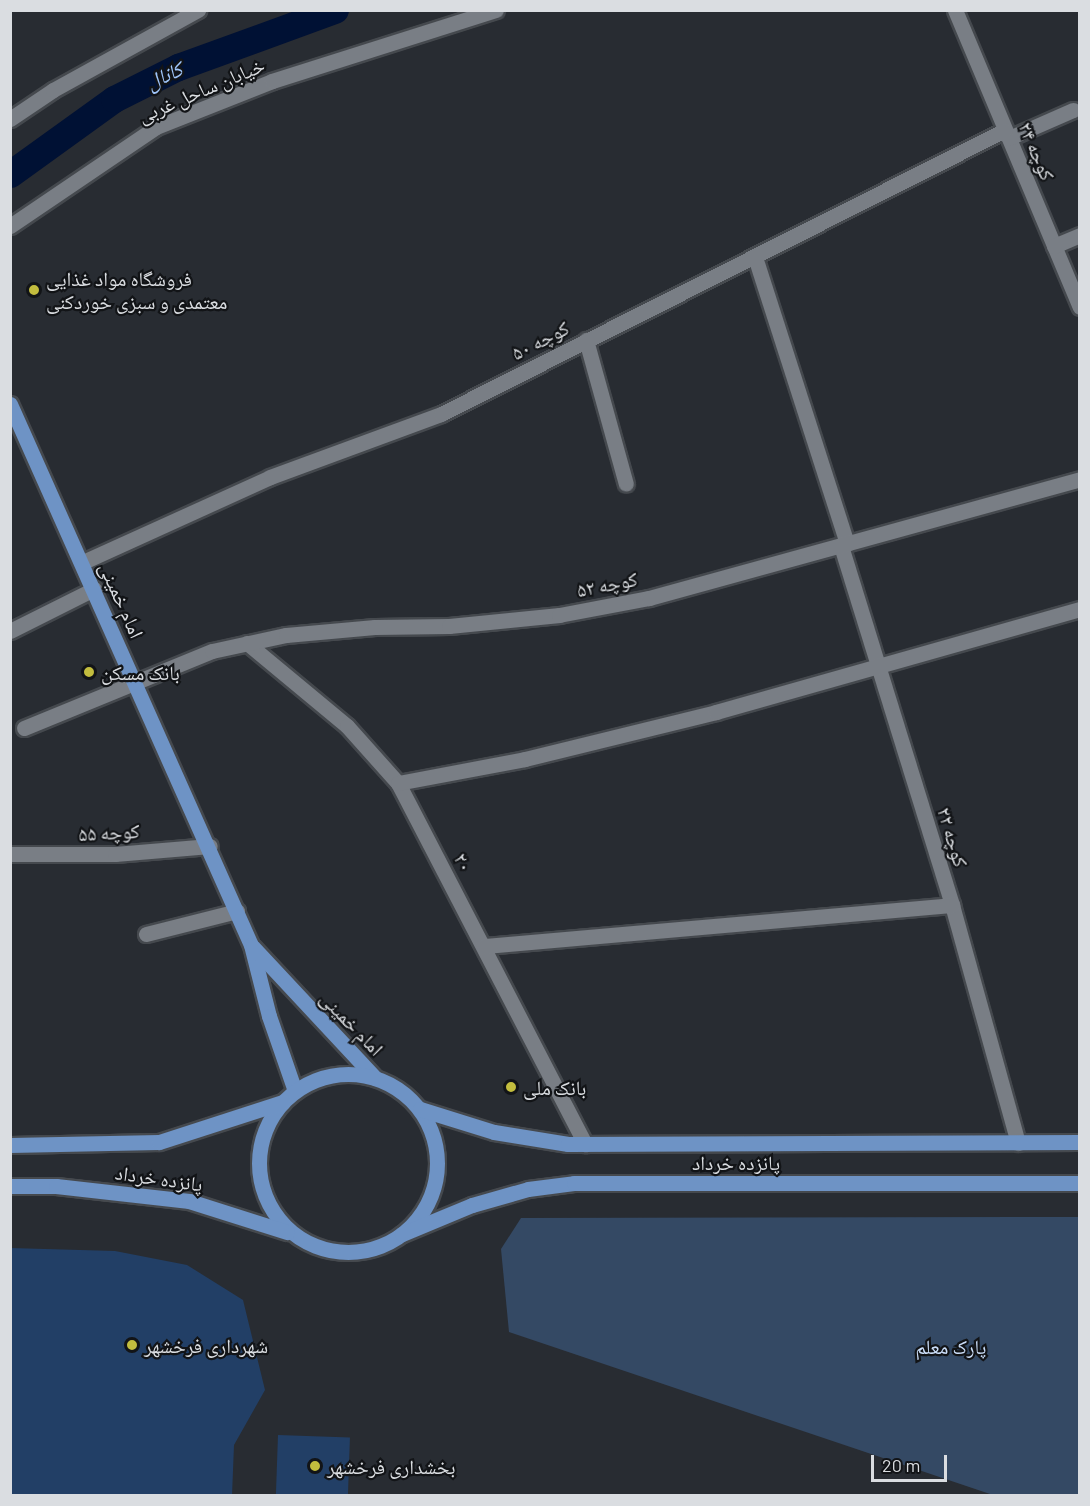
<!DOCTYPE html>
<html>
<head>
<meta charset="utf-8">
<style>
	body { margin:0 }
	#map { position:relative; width:1090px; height:1506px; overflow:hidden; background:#282c32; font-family:Barlow,"Noto Naskh Arabic",sans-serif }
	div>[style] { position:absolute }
	.green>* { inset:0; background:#344964 }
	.canal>* { height:27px; margin:-13.5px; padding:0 13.5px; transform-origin:13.5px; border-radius:13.5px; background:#001134 }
	.building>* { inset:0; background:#223f66; transform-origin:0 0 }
	.roads { filter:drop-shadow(2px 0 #45494e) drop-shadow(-2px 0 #45494e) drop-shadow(0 2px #45494e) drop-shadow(0 -2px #45494e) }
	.minor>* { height:15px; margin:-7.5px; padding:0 7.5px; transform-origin:7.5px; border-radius:7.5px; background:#797e85 }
	.major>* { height:15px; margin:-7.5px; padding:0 7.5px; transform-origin:7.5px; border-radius:7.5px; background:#6e93c5 }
	.major>.ring { margin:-7.5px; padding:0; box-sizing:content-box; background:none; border:15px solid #6e93c5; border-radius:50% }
	.dots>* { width:16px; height:16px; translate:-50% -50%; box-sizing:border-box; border:3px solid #121417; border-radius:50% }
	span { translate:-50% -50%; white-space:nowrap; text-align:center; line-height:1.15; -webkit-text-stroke:4.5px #121417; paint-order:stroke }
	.street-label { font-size:20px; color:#dadde1 }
	.poi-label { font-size:20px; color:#dadde1 }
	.left { translate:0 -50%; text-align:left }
	.park-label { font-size:20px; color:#cbdef9 }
	.water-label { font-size:21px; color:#a0c6fb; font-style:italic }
	.frame { position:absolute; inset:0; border:12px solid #dadde1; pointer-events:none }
	.scale { position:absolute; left:871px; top:1455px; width:76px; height:27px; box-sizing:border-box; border:3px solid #dadde1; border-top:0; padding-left:8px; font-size:18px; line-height:21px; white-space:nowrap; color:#dadde1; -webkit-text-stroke:4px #121417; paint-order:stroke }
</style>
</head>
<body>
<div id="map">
	<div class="green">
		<i style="clip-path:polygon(1079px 1217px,1079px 1495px,993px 1495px,509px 1332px,501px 1249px,521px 1218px)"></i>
	</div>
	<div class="canal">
		<i style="left:10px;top:174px;width:128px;rotate:-35.8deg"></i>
		<i style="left:114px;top:99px;width:72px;rotate:-26.6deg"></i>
		<i style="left:178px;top:67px;width:167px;rotate:-20deg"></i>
	</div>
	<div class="building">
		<i style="clip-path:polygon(10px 1248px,115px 1251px,187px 1265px,243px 1300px,265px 1390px,234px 1445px,232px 1496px,10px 1496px)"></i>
		<i style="left:278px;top:1435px;width:72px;height:61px;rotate:2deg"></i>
	</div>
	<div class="roads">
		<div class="minor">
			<i style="left:955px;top:10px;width:322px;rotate:67.2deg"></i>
			<i style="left:10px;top:119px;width:52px;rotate:-34deg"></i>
			<i style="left:53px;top:90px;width:166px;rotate:-28.9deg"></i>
			<i style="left:1009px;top:138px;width:70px;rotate:-23.6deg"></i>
			<i style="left:10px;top:226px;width:176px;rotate:-34.1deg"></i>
			<i style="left:156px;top:127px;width:125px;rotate:-21.6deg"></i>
			<i style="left:272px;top:81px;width:235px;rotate:-17.6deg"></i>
			<i style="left:1054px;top:246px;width:28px;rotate:-23deg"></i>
			<i style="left:755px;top:257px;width:301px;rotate:72.2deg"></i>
			<i style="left:586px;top:340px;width:149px;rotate:74.5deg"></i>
			<i style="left:841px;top:546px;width:376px;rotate:72.8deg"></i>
			<i style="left:952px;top:905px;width:247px;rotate:74.5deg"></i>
			<i style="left:83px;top:562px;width:205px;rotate:-24.4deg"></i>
			<i style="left:270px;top:477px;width:182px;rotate:-20.2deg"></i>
			<i style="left:441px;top:414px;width:631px;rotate:-26.73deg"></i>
			<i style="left:10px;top:631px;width:94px;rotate:-26.6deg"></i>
			<i style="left:247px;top:643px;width:130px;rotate:39.7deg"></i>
			<i style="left:347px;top:726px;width:76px;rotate:48.2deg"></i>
			<i style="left:398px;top:783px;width:407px;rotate:62.6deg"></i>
			<i style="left:24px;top:728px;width:203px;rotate:-22.3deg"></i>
			<i style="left:212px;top:651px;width:76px;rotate:-12.2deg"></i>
			<i style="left:286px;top:635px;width:89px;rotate:-5.1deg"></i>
			<i style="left:375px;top:627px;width:74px;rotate:-0.8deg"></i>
			<i style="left:449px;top:626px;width:111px;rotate:-5.7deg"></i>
			<i style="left:559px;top:615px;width:92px;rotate:-10.7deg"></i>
			<i style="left:649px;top:598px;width:447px;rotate:-15.4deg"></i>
			<i style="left:398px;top:783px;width:129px;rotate:-10.7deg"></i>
			<i style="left:525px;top:759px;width:197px;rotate:-13.8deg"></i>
			<i style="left:716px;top:712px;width:378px;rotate:-15.8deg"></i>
			<i style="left:10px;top:854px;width:105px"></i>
			<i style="left:115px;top:854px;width:95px;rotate:-4.8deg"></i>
			<i style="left:146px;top:934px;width:94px;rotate:-14.2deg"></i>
			<i style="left:484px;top:946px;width:470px;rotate:-5deg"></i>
		</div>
		<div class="major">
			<i style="left:10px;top:404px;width:592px;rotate:65.99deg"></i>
			<i style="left:251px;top:945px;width:73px;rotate:75.8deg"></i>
			<i style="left:269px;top:1016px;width:79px;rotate:70.9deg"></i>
			<i style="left:253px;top:947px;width:179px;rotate:47deg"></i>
			<i class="ring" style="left:259px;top:1074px;width:163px;height:163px"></i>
			<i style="left:420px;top:1109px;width:77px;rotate:17.3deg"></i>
			<i style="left:494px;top:1132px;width:75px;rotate:9.2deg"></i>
			<i style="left:568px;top:1144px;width:512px;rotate:-0.22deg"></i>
			<i style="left:10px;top:1145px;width:149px;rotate:-1.2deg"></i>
			<i style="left:159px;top:1142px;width:130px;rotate:-17.9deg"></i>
			<i style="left:10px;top:1186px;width:46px"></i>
			<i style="left:56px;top:1186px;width:134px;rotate:6.4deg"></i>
			<i style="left:189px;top:1201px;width:103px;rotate:17.6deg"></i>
			<i style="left:402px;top:1234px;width:76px;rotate:-22.5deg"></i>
			<i style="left:472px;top:1205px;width:58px;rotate:-15.9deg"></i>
			<i style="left:528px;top:1189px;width:46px;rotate:-7.4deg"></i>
			<i style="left:574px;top:1183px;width:506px"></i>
		</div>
	</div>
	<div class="dots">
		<i style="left:34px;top:290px;background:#c3bd3e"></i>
		<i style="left:89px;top:672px;background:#c3bd3e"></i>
		<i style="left:511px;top:1087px;background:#c3bd3e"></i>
		<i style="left:132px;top:1345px;background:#c3bd3e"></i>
		<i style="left:315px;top:1466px;background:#c3bd3e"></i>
	</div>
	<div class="street-label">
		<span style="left:201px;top:90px;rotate:-23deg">خیابان ساحل غربی</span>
		<span style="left:1037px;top:151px;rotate:67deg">کوچه ۲۴</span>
		<span style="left:540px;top:340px;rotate:-27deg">کوچه ۵۰</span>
		<span style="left:607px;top:584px;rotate:-11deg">کوچه ۵۲</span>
		<span style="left:122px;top:600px;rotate:66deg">امام خمینی</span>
		<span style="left:109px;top:832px;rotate:-3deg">کوچه ۵۵</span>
		<span style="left:953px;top:837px;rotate:73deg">کوچه ۲۲</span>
		<span style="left:464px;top:862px;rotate:62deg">۲۰</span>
		<span style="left:352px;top:1023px;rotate:46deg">امام خمینی</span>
		<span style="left:736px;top:1162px">پانزده خرداد</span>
		<span style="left:159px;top:1178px;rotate:8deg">پانزده خرداد</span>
	</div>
	<div class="poi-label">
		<span class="left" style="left:46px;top:290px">فروشگاه مواد غذایی<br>معتمدی و سبزی خوردکنی</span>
		<span class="left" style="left:101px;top:672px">بانک مسکن</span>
		<span class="left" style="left:523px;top:1087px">بانک ملی</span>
		<span class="left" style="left:144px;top:1345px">شهرداری فرخشهر</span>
		<span class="left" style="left:327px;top:1466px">بخشداری فرخشهر</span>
	</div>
	<div class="park-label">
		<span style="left:951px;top:1346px">پارک معلم</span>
	</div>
	<div class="water-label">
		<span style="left:164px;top:75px;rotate:-25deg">کانال</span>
	</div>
	<div class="frame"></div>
	<div class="scale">20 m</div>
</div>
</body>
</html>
